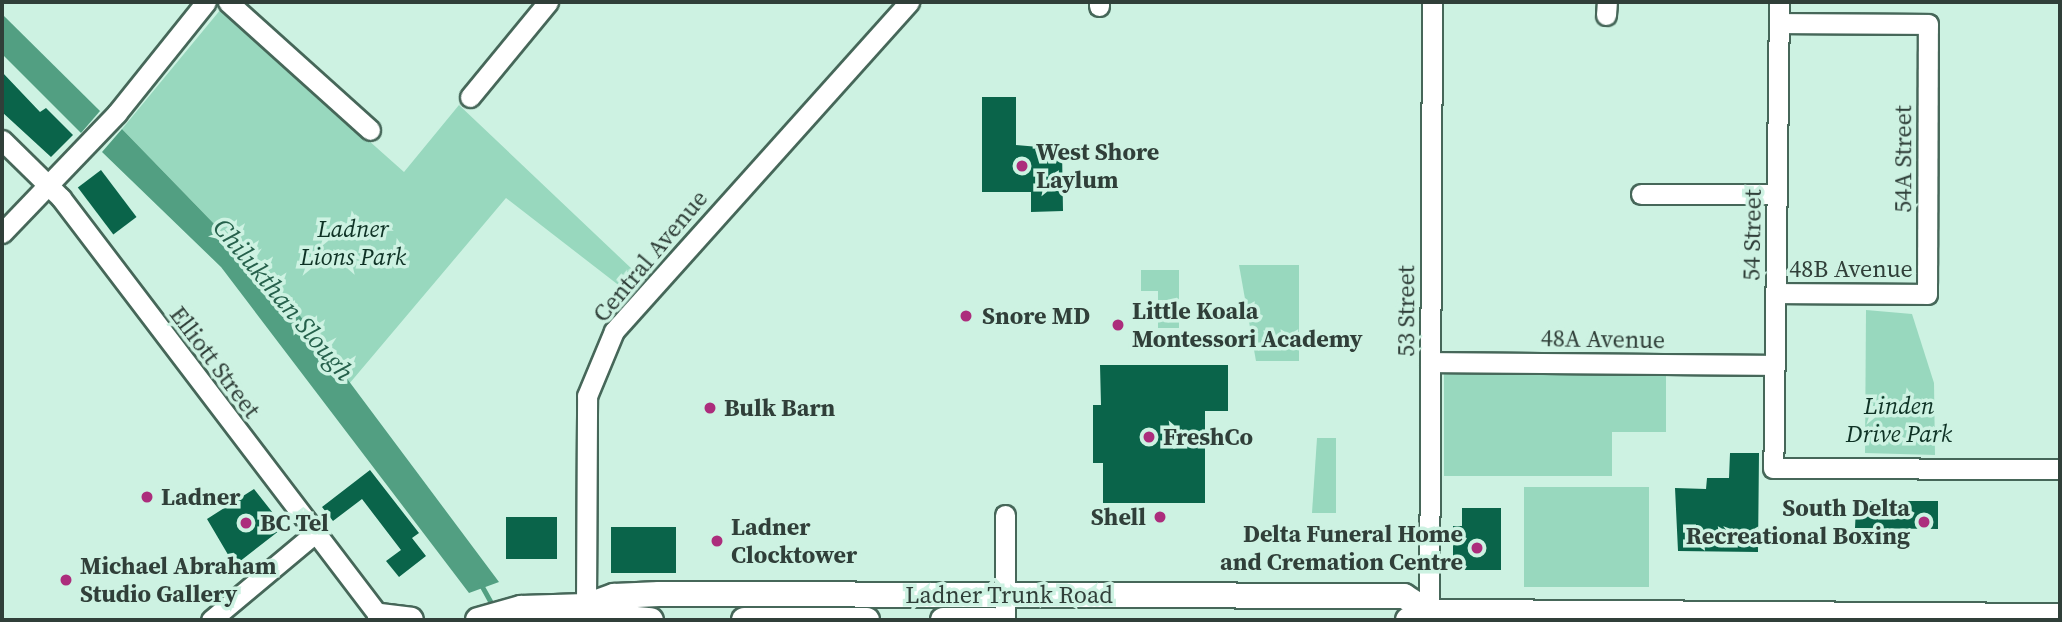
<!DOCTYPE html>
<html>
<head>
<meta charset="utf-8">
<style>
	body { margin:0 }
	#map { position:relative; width:2062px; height:622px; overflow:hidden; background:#cdf2e2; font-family:"Source Serif 4",serif }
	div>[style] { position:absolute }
	.green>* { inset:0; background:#98d8be; transform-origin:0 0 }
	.water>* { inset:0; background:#529f82 }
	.stream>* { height:4.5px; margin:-2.25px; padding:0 2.25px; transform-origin:2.25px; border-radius:2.25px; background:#529f82 }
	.building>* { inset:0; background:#0a644a; transform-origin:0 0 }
	.roads { filter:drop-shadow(2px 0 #466759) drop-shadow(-2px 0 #466759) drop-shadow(0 2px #466759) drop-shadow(0 -2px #466759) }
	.minor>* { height:19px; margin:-9.5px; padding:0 9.5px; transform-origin:9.5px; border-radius:9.5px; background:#fff }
	.major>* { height:24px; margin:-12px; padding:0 12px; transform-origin:12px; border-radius:12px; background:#fff }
	.dots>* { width:19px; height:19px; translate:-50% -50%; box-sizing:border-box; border:4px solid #cdf2e2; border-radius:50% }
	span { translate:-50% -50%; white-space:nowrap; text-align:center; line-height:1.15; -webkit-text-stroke:7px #cdf2e2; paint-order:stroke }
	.poi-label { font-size:24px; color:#303f39; font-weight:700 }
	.left { translate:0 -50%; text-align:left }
	.right { translate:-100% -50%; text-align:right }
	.street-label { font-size:24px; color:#303f39 }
	.park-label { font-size:24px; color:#0e3225; font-style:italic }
	.water-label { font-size:26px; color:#25604b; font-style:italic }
	.frame { position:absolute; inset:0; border:4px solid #303f39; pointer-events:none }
</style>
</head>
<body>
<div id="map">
	<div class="green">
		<i style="clip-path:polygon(221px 9px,404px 172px,459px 105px,633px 270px,621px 287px,506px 198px,349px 384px,289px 301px,122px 129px)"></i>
		<i style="clip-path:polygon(1239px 265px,1299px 265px,1299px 361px,1256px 361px)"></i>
		<i style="clip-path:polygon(1141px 270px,1179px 270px,1179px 328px,1158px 328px,1158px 291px,1141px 291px)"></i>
		<i style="clip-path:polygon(1866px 310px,1912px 314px,1934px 383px,1935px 455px,1865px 453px)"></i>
		<i style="clip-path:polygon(1444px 373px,1666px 373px,1666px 432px,1612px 432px,1612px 476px,1444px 476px)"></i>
		<i style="clip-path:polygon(1317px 438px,1336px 438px,1336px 513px,1312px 513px)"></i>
		<i style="left:1524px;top:487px;width:125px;height:100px"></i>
	</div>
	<div class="water">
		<i style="clip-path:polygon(2px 14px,100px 111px,81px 133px,2px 54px)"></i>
		<i style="clip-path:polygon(122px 129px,289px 301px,499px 582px,469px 593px,221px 267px,102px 152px)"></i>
	</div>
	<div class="stream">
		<i style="left:481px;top:584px;width:26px;rotate:61deg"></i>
	</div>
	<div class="building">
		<i style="clip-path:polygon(2px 72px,40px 112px,46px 108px,73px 135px,51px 157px,2px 112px)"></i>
		<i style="clip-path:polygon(982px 97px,1016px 97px,1016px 145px,1062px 149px,1063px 211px,1031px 212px,1031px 192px,982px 192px)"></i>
		<i style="left:101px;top:170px;width:59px;height:29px;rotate:53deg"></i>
		<i style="clip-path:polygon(1100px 365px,1228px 365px,1228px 411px,1205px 411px,1205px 503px,1103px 503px,1103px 463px,1093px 463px,1093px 405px,1101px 405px)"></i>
		<i style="clip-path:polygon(1730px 453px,1759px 453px,1758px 552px,1678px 551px,1675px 488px,1706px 489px,1707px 478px,1729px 478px)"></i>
		<i style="clip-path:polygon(370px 470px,419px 533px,412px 538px,426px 556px,399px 577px,386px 561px,401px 550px,362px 499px,333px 521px,322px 507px)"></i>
		<i style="clip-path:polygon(254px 489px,284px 527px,239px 562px,234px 555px,230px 558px,207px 519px)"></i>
		<i style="clip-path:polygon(1870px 501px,1938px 501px,1938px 529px,1855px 528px,1856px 507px,1870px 507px)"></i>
		<i style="clip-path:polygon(1462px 508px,1501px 508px,1501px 570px,1453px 570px,1453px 526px,1462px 526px)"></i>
		<i style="left:506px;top:517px;width:51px;height:42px"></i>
		<i style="left:611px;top:527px;width:65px;height:46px"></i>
	</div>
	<div class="roads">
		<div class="minor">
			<i style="left:228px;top:2px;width:191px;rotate:42deg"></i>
			<i style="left:1099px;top:2px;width:4px;rotate:90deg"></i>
			<i style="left:1779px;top:2px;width:466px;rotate:90.7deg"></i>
			<i style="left:1773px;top:468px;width:287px;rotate:0.2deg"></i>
			<i style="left:1606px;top:15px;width:13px;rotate:-86deg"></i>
			<i style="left:470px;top:97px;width:123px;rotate:-50.6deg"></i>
			<i style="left:2px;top:140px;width:83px;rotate:44.5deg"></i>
			<i style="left:61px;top:198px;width:530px;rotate:52.74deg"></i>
			<i style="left:1641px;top:194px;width:136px"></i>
			<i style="left:2px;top:233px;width:166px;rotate:-46.2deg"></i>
			<i style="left:117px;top:113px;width:142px;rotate:-51.3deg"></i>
			<i style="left:1776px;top:293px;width:151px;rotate:0.4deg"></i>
			<i style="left:1927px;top:294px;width:270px;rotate:-89.8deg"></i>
			<i style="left:1928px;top:24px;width:149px;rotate:-179.6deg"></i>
			<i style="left:1430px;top:362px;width:345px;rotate:0.5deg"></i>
			<i style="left:1005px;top:515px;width:105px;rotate:90deg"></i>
			<i style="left:586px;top:606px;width:210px;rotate:-89.7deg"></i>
			<i style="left:587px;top:396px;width:70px;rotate:-67.4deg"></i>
			<i style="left:614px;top:331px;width:442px;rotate:-48.1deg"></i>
			<i style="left:211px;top:620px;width:136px;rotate:-39.9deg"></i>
			<i style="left:1429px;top:620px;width:618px;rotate:-89.72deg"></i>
		</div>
		<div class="major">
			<i style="left:586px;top:606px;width:29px;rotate:22deg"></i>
			<i style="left:613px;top:617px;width:38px;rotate:5deg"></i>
			<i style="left:380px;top:616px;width:31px;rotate:7deg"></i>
			<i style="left:478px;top:620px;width:45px;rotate:-15.6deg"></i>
			<i style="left:521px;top:608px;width:65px;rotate:-1.8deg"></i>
			<i style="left:586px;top:606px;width:30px;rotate:-20deg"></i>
			<i style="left:614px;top:596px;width:45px;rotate:-2.5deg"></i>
			<i style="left:659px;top:594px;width:745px;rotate:0.15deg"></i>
			<i style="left:1404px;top:596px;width:30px;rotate:33deg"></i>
			<i style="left:744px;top:620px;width:123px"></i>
			<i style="left:943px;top:620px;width:51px"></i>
			<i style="left:1408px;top:620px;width:22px;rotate:-21deg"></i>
			<i style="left:1429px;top:612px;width:26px"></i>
			<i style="left:1455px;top:612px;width:605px;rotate:0.38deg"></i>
		</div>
	</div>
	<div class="dots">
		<i style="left:1022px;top:166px;background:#ac2d7c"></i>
		<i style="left:966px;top:316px;background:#ac2d7c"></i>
		<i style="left:1118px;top:325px;background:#ac2d7c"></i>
		<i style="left:710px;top:408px;background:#ac2d7c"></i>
		<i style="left:1149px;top:437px;background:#ac2d7c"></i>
		<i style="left:147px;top:497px;background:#ac2d7c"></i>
		<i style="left:1160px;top:517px;background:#ac2d7c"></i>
		<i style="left:1924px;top:522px;background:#ac2d7c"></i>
		<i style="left:246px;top:523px;background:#ac2d7c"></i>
		<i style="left:717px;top:541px;background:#ac2d7c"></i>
		<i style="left:1477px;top:548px;background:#ac2d7c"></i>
		<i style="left:66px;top:580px;background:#ac2d7c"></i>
	</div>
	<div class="poi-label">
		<span class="left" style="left:1036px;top:166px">West Shore<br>Laylum</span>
		<span class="left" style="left:1132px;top:325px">Little Koala<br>Montessori Academy</span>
		<span class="left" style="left:982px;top:316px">Snore MD</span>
		<span class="left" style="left:724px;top:408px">Bulk Barn</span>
		<span class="left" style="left:1163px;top:437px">FreshCo</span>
		<span class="left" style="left:161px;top:497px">Ladner</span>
		<span class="right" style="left:1910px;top:522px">South Delta<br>Recreational Boxing</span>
		<span class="right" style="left:1146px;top:517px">Shell</span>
		<span class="left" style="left:260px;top:523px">BC Tel</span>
		<span class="left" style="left:731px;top:541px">Ladner<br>Clocktower</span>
		<span class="right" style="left:1463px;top:548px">Delta Funeral Home<br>and Cremation Centre</span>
		<span class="left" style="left:80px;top:580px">Michael Abraham<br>Studio Gallery</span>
	</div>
	<div class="street-label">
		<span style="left:1903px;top:159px;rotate:-90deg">54A Street</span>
		<span style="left:1752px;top:235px;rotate:-89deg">54 Street</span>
		<span style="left:650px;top:256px;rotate:-50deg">Central Avenue</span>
		<span style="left:1851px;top:269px">48B Avenue</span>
		<span style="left:1406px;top:311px;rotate:-90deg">53 Street</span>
		<span style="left:1603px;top:339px;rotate:1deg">48A Avenue</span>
		<span style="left:215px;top:362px;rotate:53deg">Elliott Street</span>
		<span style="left:1009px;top:595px">Ladner Trunk Road</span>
	</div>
	<div class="park-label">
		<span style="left:353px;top:243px">Ladner<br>Lions Park</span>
		<span style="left:1899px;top:420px">Linden<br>Drive Park</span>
	</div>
	<div class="water-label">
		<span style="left:283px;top:300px;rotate:50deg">Chilukthan Slough</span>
	</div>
	<div class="frame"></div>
</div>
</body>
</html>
